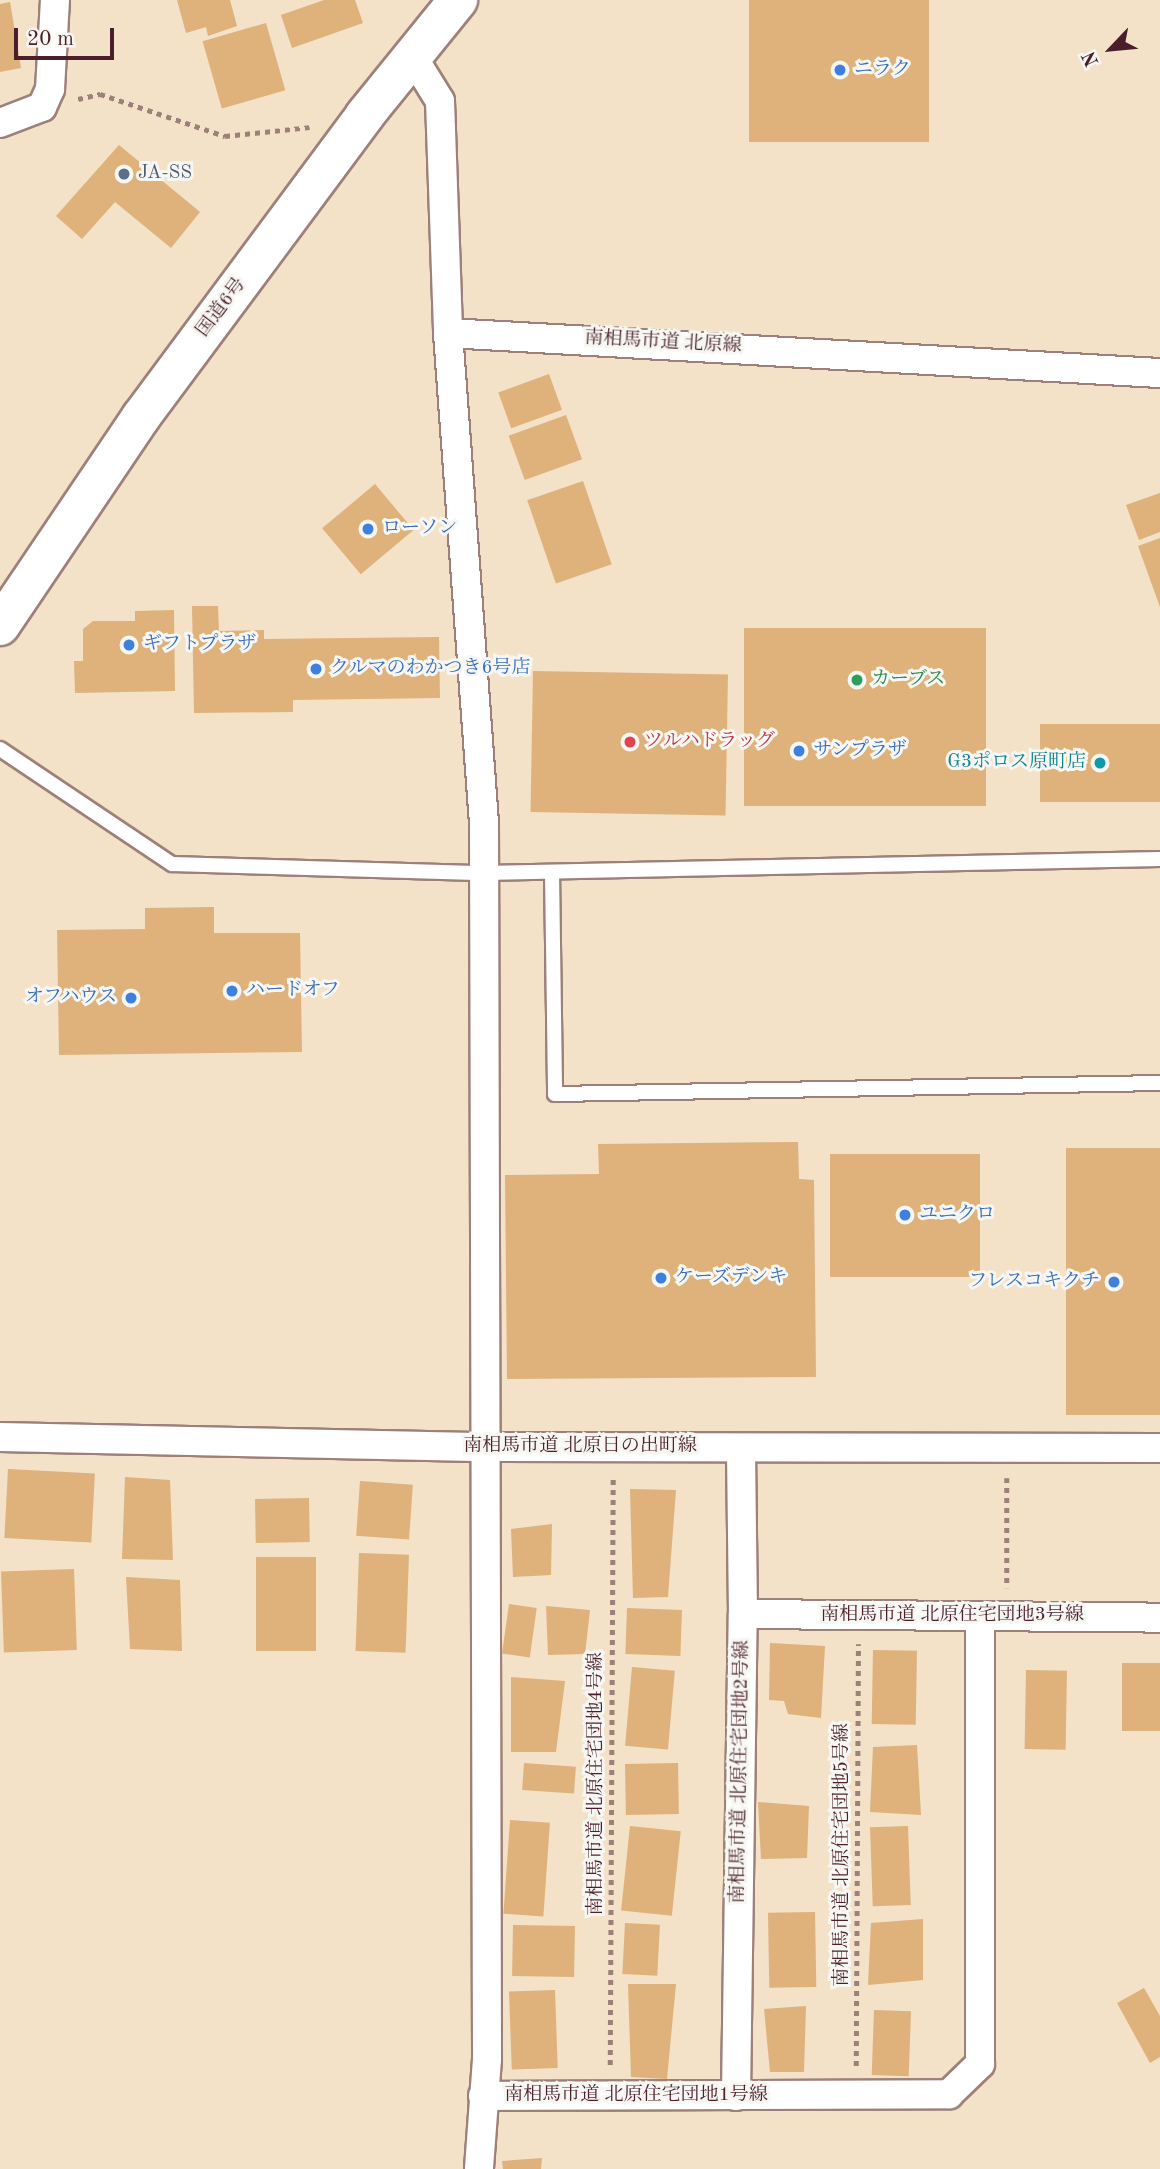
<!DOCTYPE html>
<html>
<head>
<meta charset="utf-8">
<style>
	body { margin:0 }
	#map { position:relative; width:1160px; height:2169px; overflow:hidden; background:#f3e1c8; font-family:"Old Standard TT","Noto Serif JP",serif }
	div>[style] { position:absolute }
	.building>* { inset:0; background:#dfb17b; transform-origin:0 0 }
	.path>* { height:4.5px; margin-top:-2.25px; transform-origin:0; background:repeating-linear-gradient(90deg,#9e807a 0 5px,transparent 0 10px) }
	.roads { filter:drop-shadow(2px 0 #9e807a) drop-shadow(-2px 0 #9e807a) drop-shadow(0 2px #9e807a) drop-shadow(0 -2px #9e807a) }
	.lane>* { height:14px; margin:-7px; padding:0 7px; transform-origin:7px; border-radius:7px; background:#fff }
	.street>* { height:28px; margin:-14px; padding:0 14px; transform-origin:14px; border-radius:14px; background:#fff }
	.highway>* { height:38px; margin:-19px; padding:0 19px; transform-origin:19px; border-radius:19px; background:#fff }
	.dots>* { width:19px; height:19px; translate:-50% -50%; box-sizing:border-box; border:4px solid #f6f6f2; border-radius:50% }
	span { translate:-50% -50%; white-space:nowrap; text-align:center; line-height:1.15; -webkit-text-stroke:6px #f6f6f2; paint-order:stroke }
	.shop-label { font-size:19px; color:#366cbe }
	.left { translate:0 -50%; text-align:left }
	.right { translate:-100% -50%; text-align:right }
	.service-label { font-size:19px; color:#4e5e75 }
	.street-label { font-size:19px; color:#4a1f2b }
	.leisure-label { font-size:19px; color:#27864d }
	.health-label { font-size:19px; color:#be3a42 }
	.culture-label { font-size:19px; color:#0d838f }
	.north { position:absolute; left:1076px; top:14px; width:70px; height:70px; -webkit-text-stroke:5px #f6f6f2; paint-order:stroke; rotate:244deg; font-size:19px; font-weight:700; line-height:28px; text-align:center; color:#4a1f2b }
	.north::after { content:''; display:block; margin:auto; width:24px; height:32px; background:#4a1f2b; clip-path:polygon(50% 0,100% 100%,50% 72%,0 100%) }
	.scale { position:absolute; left:14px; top:28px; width:100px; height:32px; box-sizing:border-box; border:4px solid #4a1f2b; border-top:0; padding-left:9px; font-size:21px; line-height:24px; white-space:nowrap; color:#4a1f2b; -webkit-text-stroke:5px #f6f6f2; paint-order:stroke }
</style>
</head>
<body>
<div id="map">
	<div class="building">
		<i style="clip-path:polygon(177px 0,230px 0,237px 26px,208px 36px,206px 27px,186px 33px)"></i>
		<i style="clip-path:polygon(324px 0,355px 0,363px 23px,292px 48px,281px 15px)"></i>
		<i style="left:749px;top:0;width:180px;height:142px"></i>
		<i style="clip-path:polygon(10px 2px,21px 68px,0 72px,0 4px)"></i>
		<i style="left:266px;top:23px;width:70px;height:66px;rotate:74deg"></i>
		<i style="clip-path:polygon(119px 145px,200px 212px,171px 248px,115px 202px,82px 239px,56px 216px)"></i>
		<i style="left:549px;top:374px;width:38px;height:54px;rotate:70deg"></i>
		<i style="left:566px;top:415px;width:47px;height:61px;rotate:70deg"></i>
		<i style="left:583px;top:481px;width:88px;height:59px;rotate:71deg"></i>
		<i style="left:375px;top:484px;width:60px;height:69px;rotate:50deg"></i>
		<i style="clip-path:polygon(1160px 493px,1160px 532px,1139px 540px,1126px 505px)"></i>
		<i style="clip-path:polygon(1160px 538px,1160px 607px,1138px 546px)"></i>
		<i style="clip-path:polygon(192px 606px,218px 606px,219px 631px,264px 630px,264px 639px,439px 637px,440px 698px,293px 700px,293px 712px,194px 713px)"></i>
		<i style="clip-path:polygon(174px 610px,175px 691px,75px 693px,74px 661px,83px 661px,83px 629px,93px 621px,135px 621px,135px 611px)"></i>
		<i style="left:986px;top:628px;width:178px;height:242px;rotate:90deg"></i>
		<i style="left:533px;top:671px;width:195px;height:141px;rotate:1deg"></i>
		<i style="left:1040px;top:724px;width:120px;height:78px"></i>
		<i style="clip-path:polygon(214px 907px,214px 933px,300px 933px,302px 1052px,59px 1055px,57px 930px,145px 929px,145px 908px)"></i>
		<i style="clip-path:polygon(798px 1142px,799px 1179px,814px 1180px,816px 1377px,507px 1379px,505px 1175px,599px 1174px,598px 1144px)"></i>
		<i style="left:1160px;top:1148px;width:267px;height:94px;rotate:90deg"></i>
		<i style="left:830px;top:1154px;width:150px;height:123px"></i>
		<i style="left:8px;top:1469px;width:87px;height:69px;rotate:3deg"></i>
		<i style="clip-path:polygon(125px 1477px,170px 1480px,173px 1560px,122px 1559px)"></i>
		<i style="left:360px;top:1481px;width:53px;height:55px;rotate:4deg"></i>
		<i style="clip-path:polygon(630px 1489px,676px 1490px,668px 1597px,633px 1598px)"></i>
		<i style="left:309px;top:1498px;width:44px;height:54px;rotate:89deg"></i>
		<i style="clip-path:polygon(552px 1524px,551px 1575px,513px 1577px,511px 1529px)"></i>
		<i style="left:359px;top:1553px;width:50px;height:98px;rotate:2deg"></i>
		<i style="left:316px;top:1557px;width:94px;height:60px;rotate:90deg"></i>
		<i style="left:74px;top:1569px;width:81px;height:73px;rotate:88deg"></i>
		<i style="clip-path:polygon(126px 1577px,180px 1580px,182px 1651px,130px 1649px)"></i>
		<i style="left:509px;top:1604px;width:28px;height:50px;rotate:8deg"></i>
		<i style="clip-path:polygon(546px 1606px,590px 1610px,585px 1654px,548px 1655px)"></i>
		<i style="left:627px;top:1608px;width:55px;height:46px;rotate:2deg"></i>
		<i style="clip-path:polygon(770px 1643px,825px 1646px,821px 1718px,788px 1714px,784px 1701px,769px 1700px)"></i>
		<i style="left:873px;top:1650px;width:44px;height:74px;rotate:1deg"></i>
		<i style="left:1160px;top:1663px;width:68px;height:38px;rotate:90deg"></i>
		<i style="left:632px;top:1667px;width:43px;height:79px;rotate:5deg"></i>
		<i style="left:1026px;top:1670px;width:41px;height:79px;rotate:1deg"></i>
		<i style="clip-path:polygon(511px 1677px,565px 1681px,556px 1752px,511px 1752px)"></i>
		<i style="clip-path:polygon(917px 1745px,921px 1815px,870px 1812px,873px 1747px)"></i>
		<i style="left:524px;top:1763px;width:52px;height:27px;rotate:4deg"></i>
		<i style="left:678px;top:1763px;width:51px;height:53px;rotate:89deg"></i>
		<i style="clip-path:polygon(758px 1802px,809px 1806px,807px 1858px,761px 1859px)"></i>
		<i style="left:510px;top:1820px;width:40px;height:94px;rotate:4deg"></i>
		<i style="left:630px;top:1826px;width:51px;height:85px;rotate:6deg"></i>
		<i style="left:908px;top:1826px;width:79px;height:38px;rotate:88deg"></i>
		<i style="left:815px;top:1912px;width:75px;height:47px;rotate:89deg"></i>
		<i style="clip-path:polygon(923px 1919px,923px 1980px,868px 1985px,871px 1923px)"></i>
		<i style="left:625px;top:1923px;width:35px;height:51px;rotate:3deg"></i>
		<i style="left:513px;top:1925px;width:62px;height:51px;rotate:1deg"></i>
		<i style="clip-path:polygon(628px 1984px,676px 1984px,667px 2079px,631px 2077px)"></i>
		<i style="clip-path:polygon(1144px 1988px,1160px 2016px,1160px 2057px,1150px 2063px,1117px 2003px)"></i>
		<i style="left:555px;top:1990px;width:78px;height:46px;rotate:88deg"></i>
		<i style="clip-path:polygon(806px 2006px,804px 2072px,770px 2072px,764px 2009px)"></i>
		<i style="left:874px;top:2010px;width:37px;height:65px;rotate:2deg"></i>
		<i style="clip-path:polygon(542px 2158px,541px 2169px,503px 2169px,502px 2161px)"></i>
	</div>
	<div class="path">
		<i style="left:78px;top:99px;width:23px;rotate:-13deg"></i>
		<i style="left:100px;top:94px;width:132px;rotate:18.6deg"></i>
		<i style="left:225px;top:136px;width:85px;rotate:-6deg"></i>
		<i style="left:1007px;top:1478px;width:110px;rotate:90deg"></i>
		<i style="left:610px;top:2065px;width:587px;rotate:-89.71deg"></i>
		<i style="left:856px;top:2066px;width:422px;rotate:-89.7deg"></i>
	</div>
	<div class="roads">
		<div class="lane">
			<i style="left:0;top:749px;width:207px;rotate:33.8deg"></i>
			<i style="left:172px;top:864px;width:312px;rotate:1.7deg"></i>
			<i style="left:484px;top:873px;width:676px;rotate:-1.19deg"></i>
			<i style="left:552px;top:872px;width:222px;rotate:89.2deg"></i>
			<i style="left:555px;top:1094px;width:605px;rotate:-1.04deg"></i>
		</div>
		<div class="street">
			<i style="left:414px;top:59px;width:49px;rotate:58.2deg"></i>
			<i style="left:440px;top:101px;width:232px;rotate:88deg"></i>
			<i style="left:448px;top:333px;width:713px;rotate:3.22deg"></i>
			<i style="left:0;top:123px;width:45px;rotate:-20.9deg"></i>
			<i style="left:42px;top:107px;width:20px;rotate:-66deg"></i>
			<i style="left:50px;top:89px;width:89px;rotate:-86.8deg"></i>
			<i style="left:448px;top:333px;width:490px;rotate:85.8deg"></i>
			<i style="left:484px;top:822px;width:1237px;rotate:89.86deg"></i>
			<i style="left:487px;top:2059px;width:110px;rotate:94.2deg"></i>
			<i style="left:0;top:1437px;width:487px;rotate:1.2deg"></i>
			<i style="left:487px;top:1447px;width:673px;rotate:0.09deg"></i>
			<i style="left:743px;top:1614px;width:417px;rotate:0.5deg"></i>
			<i style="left:483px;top:2096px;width:466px;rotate:-0.2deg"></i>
			<i style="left:949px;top:2094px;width:43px;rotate:-44.1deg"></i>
			<i style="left:980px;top:2064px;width:446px;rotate:-90deg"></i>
			<i style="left:736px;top:2096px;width:482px;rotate:-89.2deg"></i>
			<i style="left:743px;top:1614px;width:166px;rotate:-90.7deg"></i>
		</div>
		<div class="highway">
			<i style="left:0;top:626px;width:252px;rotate:-56deg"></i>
			<i style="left:141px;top:417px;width:376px;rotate:-53.4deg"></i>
			<i style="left:365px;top:115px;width:148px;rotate:-51deg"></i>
		</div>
	</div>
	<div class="dots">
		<i style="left:840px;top:70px;background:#3f7fe0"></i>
		<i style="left:124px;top:174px;background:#5c6f8a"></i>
		<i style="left:368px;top:529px;background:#3f7fe0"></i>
		<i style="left:129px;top:645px;background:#3f7fe0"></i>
		<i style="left:316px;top:669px;background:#3f7fe0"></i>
		<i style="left:857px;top:680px;background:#2e9e5b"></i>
		<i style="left:630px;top:742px;background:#e0444e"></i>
		<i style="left:799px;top:751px;background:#3f7fe0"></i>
		<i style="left:1100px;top:763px;background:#0f9aa8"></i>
		<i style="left:232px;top:991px;background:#3f7fe0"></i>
		<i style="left:131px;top:998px;background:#3f7fe0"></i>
		<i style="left:905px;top:1215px;background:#3f7fe0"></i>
		<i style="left:661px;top:1278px;background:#3f7fe0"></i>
		<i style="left:1114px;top:1282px;background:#3f7fe0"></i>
	</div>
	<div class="shop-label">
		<span class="left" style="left:854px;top:70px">ニラク</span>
		<span class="left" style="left:382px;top:529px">ローソン</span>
		<span class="left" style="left:143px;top:645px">ギフトプラザ</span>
		<span class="left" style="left:330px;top:669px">クルマのわかつき6号店</span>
		<span class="left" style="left:813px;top:751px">サンプラザ</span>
		<span class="left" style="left:246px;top:991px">ハードオフ</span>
		<span class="right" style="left:117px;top:998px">オフハウス</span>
		<span class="left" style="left:919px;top:1215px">ユニクロ</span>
		<span class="left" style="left:675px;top:1278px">ケーズデンキ</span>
		<span class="right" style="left:1100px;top:1282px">フレスコキクチ</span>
	</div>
	<div class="service-label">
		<span class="left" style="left:138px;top:174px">JA-SS</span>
	</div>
	<div class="street-label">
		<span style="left:222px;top:308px;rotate:-53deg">国道6号</span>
		<span style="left:663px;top:343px;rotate:3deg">南相馬市道 北原線</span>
		<span style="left:580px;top:1447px">南相馬市道 北原日の出町線</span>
		<span style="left:952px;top:1616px">南相馬市道 北原住宅団地3号線</span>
		<span style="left:741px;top:1772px;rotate:-89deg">南相馬市道 北原住宅団地2号線</span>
		<span style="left:597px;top:1784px;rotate:-90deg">南相馬市道 北原住宅団地4号線</span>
		<span style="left:843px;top:1855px;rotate:-90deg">南相馬市道 北原住宅団地5号線</span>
		<span style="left:636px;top:2096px">南相馬市道 北原住宅団地1号線</span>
	</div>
	<div class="leisure-label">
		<span class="left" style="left:871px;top:680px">カーブス</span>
	</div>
	<div class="health-label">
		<span class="left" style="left:644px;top:742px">ツルハドラッグ</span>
	</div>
	<div class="culture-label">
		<span class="right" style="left:1086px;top:763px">G3ポロス原町店</span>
	</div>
	<div class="north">N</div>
	<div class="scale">20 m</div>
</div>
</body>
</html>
